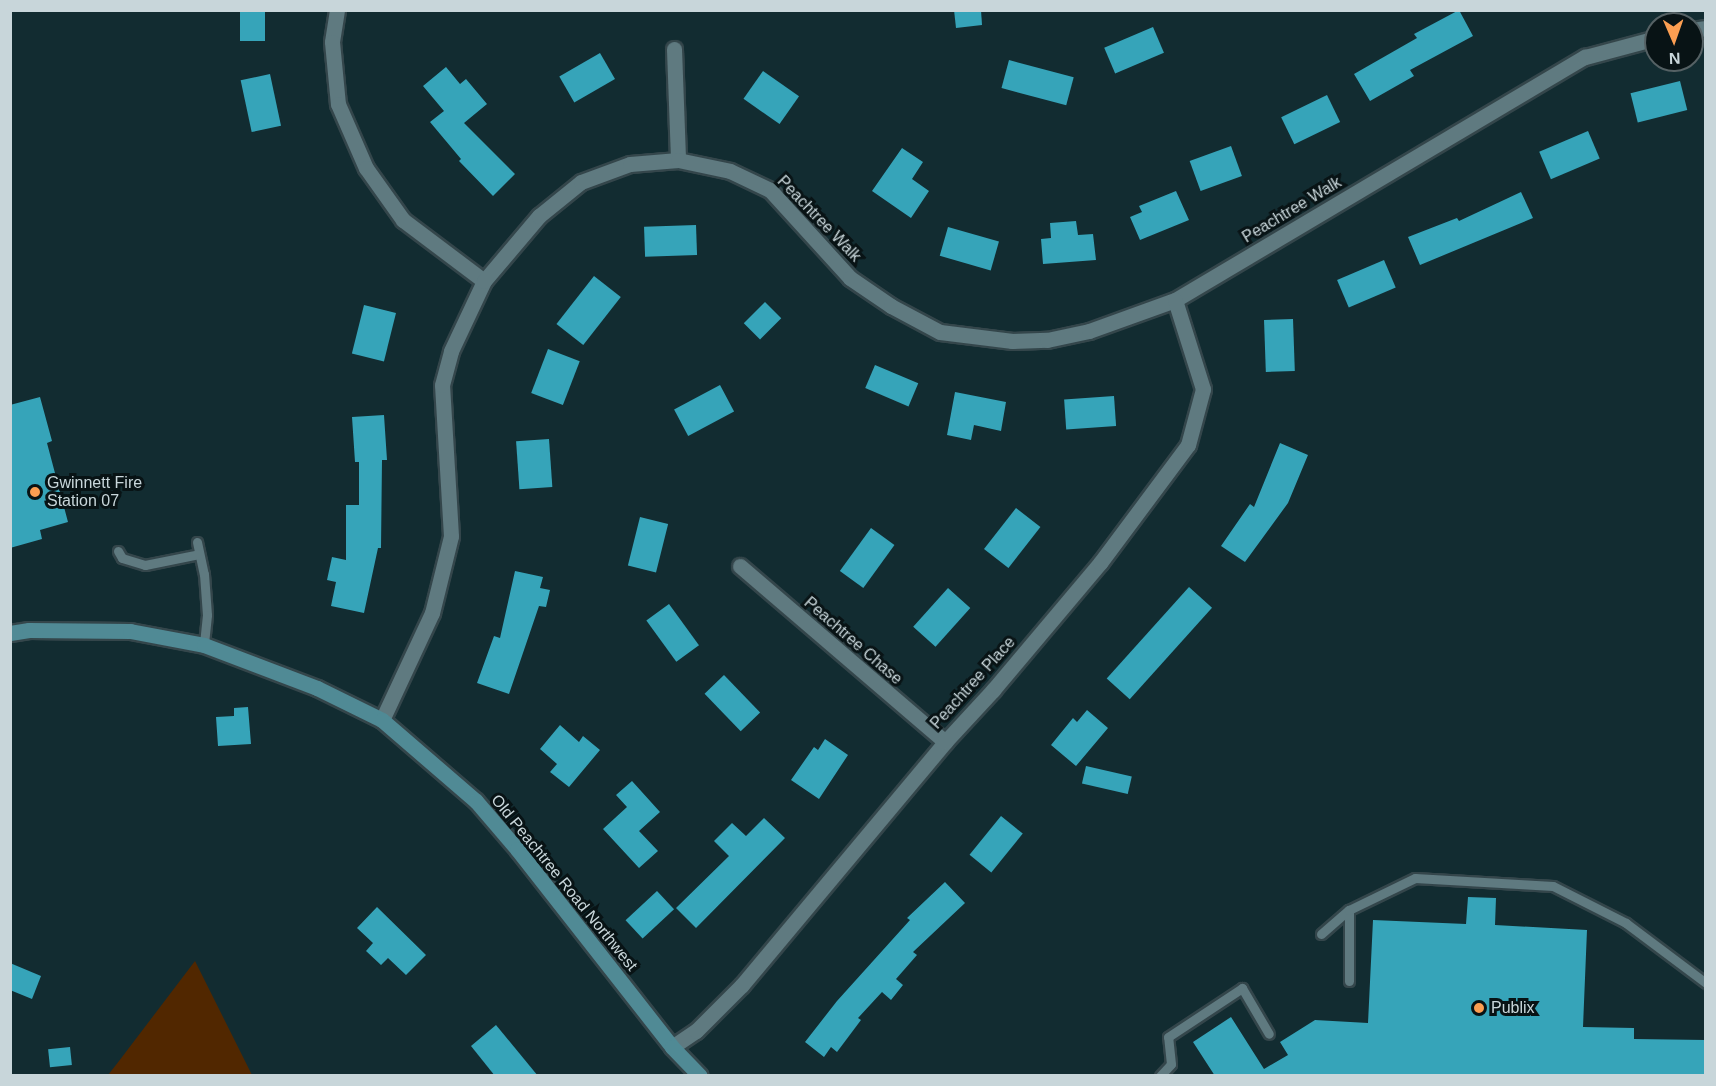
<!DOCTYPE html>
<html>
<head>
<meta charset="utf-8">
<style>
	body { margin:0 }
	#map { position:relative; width:1716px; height:1086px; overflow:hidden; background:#122c31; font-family:Arial,sans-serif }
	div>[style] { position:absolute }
	.green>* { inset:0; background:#512700 }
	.building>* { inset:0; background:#36a4b9; transform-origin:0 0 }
	.roads { filter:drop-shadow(2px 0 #34464b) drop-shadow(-2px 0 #34464b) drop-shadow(0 2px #34464b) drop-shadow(0 -2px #34464b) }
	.service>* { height:9px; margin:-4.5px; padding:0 4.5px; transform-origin:4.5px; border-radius:4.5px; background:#5f7a80 }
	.minor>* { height:15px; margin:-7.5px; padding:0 7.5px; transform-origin:7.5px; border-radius:7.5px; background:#5f7a80 }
	.secondary>* { height:15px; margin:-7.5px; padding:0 7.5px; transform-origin:7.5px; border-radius:7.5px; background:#508a95 }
	.dots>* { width:16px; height:16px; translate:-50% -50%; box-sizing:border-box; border:3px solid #081315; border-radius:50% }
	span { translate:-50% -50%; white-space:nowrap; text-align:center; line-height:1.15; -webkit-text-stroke:6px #081315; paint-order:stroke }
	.street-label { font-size:16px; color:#c8d6da }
	.poi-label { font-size:16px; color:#c8d6da }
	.left { translate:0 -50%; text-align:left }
	.frame { position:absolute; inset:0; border:12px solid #c8d6da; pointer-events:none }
	.north { position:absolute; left:1644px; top:12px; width:60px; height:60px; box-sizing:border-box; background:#081315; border:2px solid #556164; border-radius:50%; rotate:178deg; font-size:16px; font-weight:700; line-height:24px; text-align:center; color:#c8d6da }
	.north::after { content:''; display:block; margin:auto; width:21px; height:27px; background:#fb9e52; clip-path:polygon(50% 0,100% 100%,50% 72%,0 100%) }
</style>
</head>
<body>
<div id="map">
	<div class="green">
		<i style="clip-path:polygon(195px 961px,252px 1075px,108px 1075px,119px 1061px)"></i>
	</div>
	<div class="building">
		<i style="left:240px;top:10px;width:25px;height:31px"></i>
		<i style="clip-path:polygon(954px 10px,981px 10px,982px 25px,956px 28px)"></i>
		<i style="clip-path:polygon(1459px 10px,1473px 36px,1410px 70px,1414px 76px,1370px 101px,1354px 74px,1417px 38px,1414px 34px)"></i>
		<i style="left:1153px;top:27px;width:28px;height:53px;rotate:67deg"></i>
		<i style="left:600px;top:53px;width:30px;height:47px;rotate:60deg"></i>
		<i style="left:1009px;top:60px;width:67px;height:29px;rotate:15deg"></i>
		<i style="clip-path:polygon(446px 67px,460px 84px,466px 79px,487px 104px,464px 123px,515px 174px,493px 196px,459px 161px,461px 159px,430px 122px,444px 111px,423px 86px)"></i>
		<i style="left:763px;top:71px;width:44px;height:34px;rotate:35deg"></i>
		<i style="left:270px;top:74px;width:53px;height:30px;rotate:78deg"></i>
		<i style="left:1680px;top:81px;width:30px;height:51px;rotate:76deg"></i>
		<i style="left:1327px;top:95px;width:30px;height:51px;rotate:64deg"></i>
		<i style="left:1588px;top:131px;width:30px;height:53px;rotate:67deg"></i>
		<i style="left:1231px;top:146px;width:32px;height:44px;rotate:70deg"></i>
		<i style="clip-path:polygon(902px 148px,923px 162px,912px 179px,929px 191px,911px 218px,872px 191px)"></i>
		<i style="clip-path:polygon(1176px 191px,1189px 220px,1140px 240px,1130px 217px,1142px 212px,1139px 206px)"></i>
		<i style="clip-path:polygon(1521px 192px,1533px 218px,1420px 265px,1408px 237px,1457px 218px,1459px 221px)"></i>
		<i style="clip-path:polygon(1076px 221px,1078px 235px,1093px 234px,1096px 260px,1043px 264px,1041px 239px,1051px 238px,1050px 223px)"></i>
		<i style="left:696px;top:225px;width:30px;height:52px;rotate:88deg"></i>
		<i style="left:948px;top:227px;width:53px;height:30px;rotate:16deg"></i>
		<i style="left:1384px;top:260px;width:30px;height:51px;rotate:67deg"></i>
		<i style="left:594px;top:276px;width:34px;height:61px;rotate:38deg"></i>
		<i style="left:765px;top:302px;width:23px;height:30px;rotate:45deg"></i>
		<i style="left:364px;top:305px;width:33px;height:50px;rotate:14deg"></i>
		<i style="left:1293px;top:319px;width:52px;height:29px;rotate:88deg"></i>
		<i style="left:548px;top:349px;width:34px;height:47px;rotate:21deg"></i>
		<i style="left:875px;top:365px;width:47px;height:25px;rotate:23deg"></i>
		<i style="left:720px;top:385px;width:30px;height:52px;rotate:62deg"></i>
		<i style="clip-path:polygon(955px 392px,1006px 402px,1001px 431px,974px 425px,971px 440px,947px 435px)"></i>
		<i style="left:1114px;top:396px;width:30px;height:50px;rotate:86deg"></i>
		<i style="clip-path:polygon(40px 397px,52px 441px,47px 443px,68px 522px,40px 530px,42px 539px,10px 548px,10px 405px)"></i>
		<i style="clip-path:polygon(384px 415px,387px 460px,382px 460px,381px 548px,378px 548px,364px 613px,331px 606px,336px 582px,327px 580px,332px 557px,346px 560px,346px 505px,359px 505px,359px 462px,355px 462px,352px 417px)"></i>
		<i style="left:549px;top:439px;width:48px;height:33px;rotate:86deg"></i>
		<i style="clip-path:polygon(1280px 443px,1308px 455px,1288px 503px,1245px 562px,1221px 546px,1250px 504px,1254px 507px)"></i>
		<i style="left:1016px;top:508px;width:31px;height:52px;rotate:38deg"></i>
		<i style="left:640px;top:517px;width:29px;height:50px;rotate:14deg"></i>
		<i style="left:871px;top:528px;width:29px;height:53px;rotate:36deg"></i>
		<i style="clip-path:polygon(515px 571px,543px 577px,540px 588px,550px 590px,546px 607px,539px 606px,509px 694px,477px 683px,494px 636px,500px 638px)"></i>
		<i style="left:1189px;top:587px;width:31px;height:123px;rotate:42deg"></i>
		<i style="left:948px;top:588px;width:30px;height:52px;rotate:42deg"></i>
		<i style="left:669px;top:604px;width:51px;height:28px;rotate:54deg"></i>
		<i style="left:724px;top:675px;width:52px;height:27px;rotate:46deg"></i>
		<i style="clip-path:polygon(248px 707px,251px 744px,218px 746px,216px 717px,234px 716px,234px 708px)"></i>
		<i style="clip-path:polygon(1087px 710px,1108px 728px,1076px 766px,1051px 745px,1073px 718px,1077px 722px)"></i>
		<i style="clip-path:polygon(560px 725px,579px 742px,583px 736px,600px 750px,569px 787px,550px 772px,557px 764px,540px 749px)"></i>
		<i style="clip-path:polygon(825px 739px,848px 755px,819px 799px,791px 780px,814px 747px,818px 750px)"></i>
		<i style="left:1086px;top:766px;width:47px;height:18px;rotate:13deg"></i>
		<i style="clip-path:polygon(632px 781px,660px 812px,639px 831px,658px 851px,639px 868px,603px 829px,627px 807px,616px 795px)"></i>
		<i style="left:1001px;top:816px;width:28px;height:50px;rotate:39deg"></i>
		<i style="clip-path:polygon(764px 818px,785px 838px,696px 928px,676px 908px,729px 856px,714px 841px,732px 823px,746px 836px)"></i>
		<i style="clip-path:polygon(945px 882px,965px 903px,913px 952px,917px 955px,896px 979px,903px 985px,891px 1000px,882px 992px,858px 1018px,861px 1020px,837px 1052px,831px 1047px,824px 1057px,805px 1042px,837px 1001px,910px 920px,907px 918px)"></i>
		<i style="left:657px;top:891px;width:25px;height:43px;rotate:47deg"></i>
		<i style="clip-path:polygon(1468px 897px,1496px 898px,1495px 925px,1587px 930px,1583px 1027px,1634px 1028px,1634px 1039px,1706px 1040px,1706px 1076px,1215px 1076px,1193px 1042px,1231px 1017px,1264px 1069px,1288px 1055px,1280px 1042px,1315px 1020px,1368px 1023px,1373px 920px,1466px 924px)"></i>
		<i style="clip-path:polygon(377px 907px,426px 955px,406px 975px,388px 958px,381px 965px,366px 951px,373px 943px,357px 928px)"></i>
		<i style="clip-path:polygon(10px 963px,41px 976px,32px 999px,10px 990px)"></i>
		<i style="clip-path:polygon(496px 1025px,538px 1076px,495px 1076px,471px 1046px)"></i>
		<i style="left:70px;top:1047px;width:18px;height:22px;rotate:84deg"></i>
	</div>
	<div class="roads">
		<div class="service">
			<i style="left:197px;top:542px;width:33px;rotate:78deg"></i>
			<i style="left:204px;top:574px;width:41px;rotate:85.8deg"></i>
			<i style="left:207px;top:615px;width:30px;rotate:96deg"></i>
			<i style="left:118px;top:551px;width:8px;rotate:60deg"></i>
			<i style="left:122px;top:558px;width:24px;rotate:17deg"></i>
			<i style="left:145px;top:565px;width:55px;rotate:-11.5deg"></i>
			<i style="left:1349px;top:910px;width:71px;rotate:90deg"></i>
			<i style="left:1321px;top:934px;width:37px;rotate:-41deg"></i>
			<i style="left:1349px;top:910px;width:73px;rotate:-25.9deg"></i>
			<i style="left:1415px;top:878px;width:138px;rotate:3.3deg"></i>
			<i style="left:1553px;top:886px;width:82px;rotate:26.9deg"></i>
			<i style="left:1626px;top:923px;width:100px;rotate:36.9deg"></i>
			<i style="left:1160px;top:1076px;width:16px;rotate:-47deg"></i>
			<i style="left:1171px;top:1064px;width:27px;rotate:-96deg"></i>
			<i style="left:1168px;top:1037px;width:89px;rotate:-33.5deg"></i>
			<i style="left:1242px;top:988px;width:53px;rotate:59.6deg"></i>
		</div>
		<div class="minor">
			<i style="left:337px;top:10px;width:32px;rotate:99deg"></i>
			<i style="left:332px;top:42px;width:62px;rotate:84.5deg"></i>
			<i style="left:338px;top:104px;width:70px;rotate:66.4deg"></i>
			<i style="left:366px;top:168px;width:64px;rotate:54.6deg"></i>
			<i style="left:403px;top:220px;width:101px;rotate:37deg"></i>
			<i style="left:1692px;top:30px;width:14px;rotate:-8deg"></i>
			<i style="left:674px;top:49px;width:111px;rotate:87.9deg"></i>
			<i style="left:740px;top:566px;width:270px;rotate:40.6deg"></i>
			<i style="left:382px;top:720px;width:118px;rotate:-65deg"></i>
			<i style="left:432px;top:613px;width:79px;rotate:-76.1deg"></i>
			<i style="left:451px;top:536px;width:151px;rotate:-93.4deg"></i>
			<i style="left:442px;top:385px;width:35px;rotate:-75deg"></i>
			<i style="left:451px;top:351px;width:77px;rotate:-64.8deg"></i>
			<i style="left:484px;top:281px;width:85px;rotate:-49.8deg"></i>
			<i style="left:539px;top:216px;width:54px;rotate:-39deg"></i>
			<i style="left:581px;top:182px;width:52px;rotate:-20.2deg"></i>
			<i style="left:630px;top:164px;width:48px;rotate:-4.8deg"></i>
			<i style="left:678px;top:160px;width:53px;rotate:11.9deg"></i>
			<i style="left:730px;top:171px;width:44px;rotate:25.4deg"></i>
			<i style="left:770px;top:190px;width:119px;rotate:47.7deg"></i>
			<i style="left:850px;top:278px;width:50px;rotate:34.3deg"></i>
			<i style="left:891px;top:306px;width:55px;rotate:28deg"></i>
			<i style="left:940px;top:332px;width:73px;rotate:7.1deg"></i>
			<i style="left:1012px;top:341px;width:35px;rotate:-2deg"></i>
			<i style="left:1047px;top:340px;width:43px;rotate:-12.1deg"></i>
			<i style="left:1089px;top:331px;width:91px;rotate:-19.8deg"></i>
			<i style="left:1175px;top:300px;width:477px;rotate:-30.7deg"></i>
			<i style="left:1585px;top:57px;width:73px;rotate:-15deg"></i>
			<i style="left:672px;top:1047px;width:29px;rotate:-34deg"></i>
			<i style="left:696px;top:1031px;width:65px;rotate:-45deg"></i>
			<i style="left:742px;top:985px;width:317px;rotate:-50.1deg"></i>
			<i style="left:945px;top:742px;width:71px;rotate:-47.3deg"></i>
			<i style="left:993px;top:690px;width:166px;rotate:-49.9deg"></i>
			<i style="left:1100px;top:563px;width:147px;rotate:-53.3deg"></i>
			<i style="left:1188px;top:445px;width:58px;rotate:-75deg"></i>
			<i style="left:1203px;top:389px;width:93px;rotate:-107.5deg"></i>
		</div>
		<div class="secondary">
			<i style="left:10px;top:633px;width:19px;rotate:-9deg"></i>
			<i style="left:29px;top:630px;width:101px;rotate:0.6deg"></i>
			<i style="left:130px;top:631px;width:75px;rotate:10.7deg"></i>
			<i style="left:204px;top:645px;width:121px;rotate:20.8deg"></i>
			<i style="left:317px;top:688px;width:72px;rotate:26.2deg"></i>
			<i style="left:382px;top:720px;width:124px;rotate:40.8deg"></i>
			<i style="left:476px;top:801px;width:63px;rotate:49.5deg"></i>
			<i style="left:517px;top:849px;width:251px;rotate:51.9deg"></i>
			<i style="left:672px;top:1047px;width:40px;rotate:46deg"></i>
		</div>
	</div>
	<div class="dots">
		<i style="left:35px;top:492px;background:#fb9e52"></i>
		<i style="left:1479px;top:1008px;background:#fb9e52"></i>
	</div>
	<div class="street-label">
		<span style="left:1292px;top:210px;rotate:-31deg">Peachtree Walk</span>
		<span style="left:819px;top:219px;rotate:46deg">Peachtree Walk</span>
		<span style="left:853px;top:641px;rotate:41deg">Peachtree Chase</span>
		<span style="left:973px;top:683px;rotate:-48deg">Peachtree Place</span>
		<span style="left:564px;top:883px;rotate:51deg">Old Peachtree Road Northwest</span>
	</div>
	<div class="poi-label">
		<span class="left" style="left:47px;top:492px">Gwinnett Fire<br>Station 07</span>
		<span class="left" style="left:1491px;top:1008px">Publix</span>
	</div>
	<div class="frame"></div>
	<div class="north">N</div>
</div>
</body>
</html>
